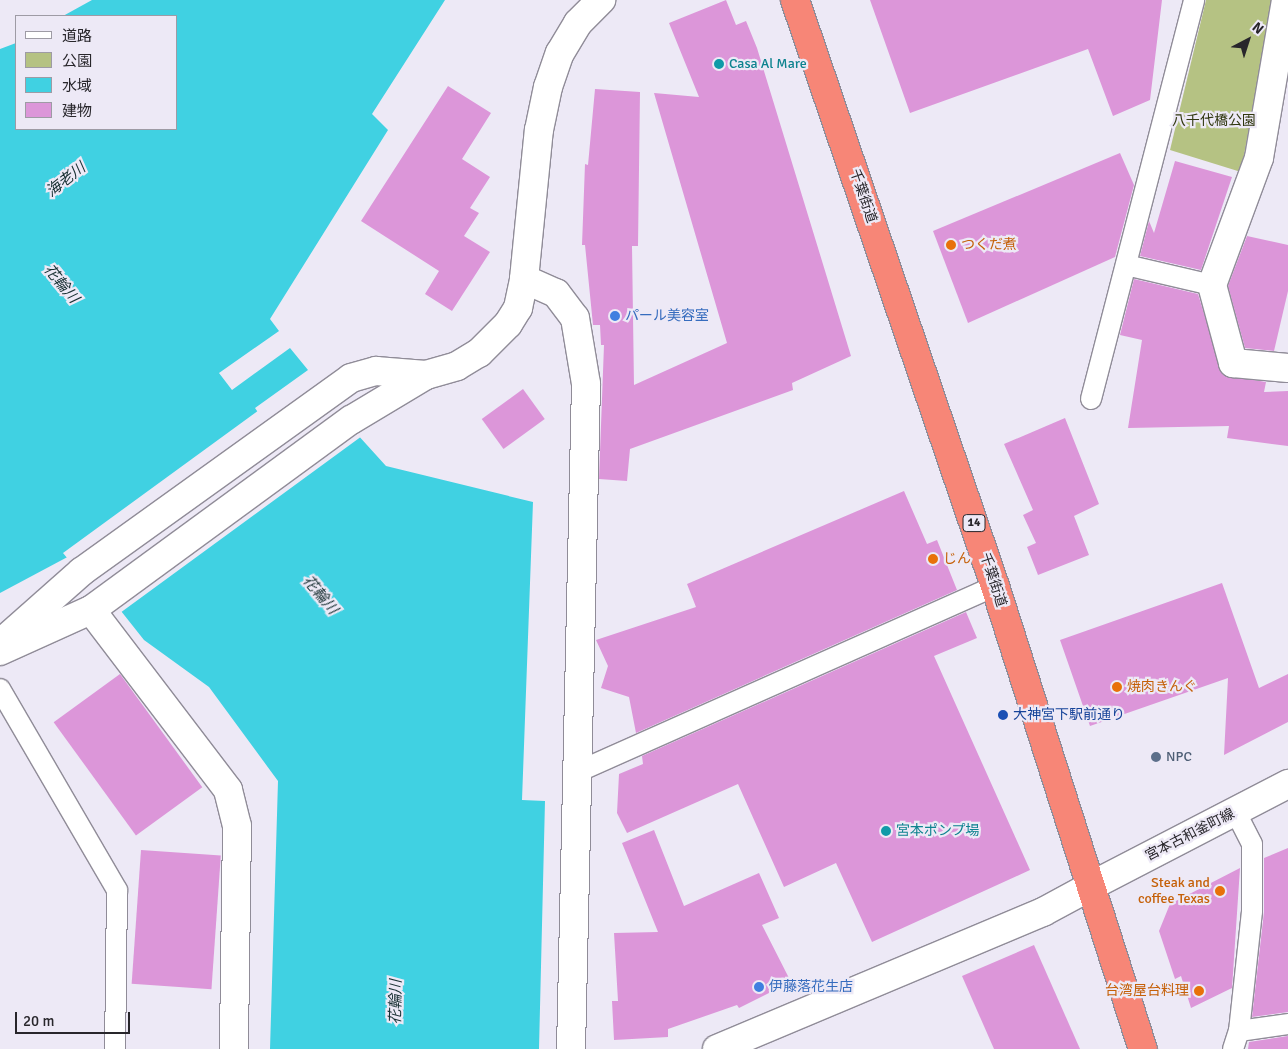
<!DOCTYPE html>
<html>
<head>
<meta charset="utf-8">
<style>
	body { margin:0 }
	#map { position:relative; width:1288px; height:1049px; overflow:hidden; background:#ede9f6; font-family:Signika,"Noto Sans JP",sans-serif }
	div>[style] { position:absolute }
	.green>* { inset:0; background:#b5c283 }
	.water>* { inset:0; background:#40d1e2 }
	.pier>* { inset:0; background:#ede9f6 }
	.building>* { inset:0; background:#dc96d9; transform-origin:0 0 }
	.roads { filter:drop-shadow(1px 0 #908c98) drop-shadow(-1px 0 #908c98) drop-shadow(0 1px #908c98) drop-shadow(0 -1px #908c98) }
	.service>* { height:20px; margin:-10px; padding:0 10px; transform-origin:10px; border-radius:10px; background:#fff }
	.minor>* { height:28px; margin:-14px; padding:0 14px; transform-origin:14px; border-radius:14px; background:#fff }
	.tertiary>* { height:28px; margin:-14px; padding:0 14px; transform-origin:14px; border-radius:14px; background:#fff }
	.trunk>* { height:28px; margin:-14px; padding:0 14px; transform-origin:14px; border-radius:14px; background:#f78677 }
	.dots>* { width:14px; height:14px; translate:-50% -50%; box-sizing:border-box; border:2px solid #ede9f6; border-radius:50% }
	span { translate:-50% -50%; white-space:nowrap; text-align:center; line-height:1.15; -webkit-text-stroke:4.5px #ede9f6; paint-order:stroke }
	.shield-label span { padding:1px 4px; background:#ede9f6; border:1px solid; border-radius:4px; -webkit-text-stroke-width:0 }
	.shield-label { font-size:12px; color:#28262b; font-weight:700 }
	.culture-label { font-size:14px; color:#0d838f }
	.left { translate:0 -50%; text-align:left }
	.park-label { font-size:14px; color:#30370f }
	.street-label { font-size:14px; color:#28262b }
	.food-label { font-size:14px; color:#c56008 }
	.right { translate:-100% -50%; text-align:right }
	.shop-label { font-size:14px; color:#366cbe }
	.transit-label { font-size:14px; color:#164399 }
	.service-label { font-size:14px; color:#4e5e75 }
	.water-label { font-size:15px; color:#172f32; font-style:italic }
	.legend { position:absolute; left:15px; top:15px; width:162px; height:115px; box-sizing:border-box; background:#ede9f6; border:1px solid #9e9ba5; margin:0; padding:6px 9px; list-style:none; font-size:15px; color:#28262b }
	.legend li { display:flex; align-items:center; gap:10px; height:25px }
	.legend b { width:25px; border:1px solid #9e9ba5 }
	.north { position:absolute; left:1223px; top:15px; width:50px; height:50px; -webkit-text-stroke:4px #ede9f6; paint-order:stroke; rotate:40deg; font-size:14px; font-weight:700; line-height:20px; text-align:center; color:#28262b }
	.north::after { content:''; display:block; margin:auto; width:18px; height:22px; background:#28262b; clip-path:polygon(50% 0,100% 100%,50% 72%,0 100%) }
	.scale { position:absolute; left:15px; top:1012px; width:115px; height:22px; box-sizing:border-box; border:2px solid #28262b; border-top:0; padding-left:6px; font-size:15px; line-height:18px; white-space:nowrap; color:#28262b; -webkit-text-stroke:4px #ede9f6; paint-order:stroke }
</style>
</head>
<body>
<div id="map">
	<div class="green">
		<i style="clip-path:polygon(1206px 0,1272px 0,1241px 172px,1170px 150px)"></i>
	</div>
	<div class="water">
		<i style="clip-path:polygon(92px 0,445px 0,372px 114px,388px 130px,270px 319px,279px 331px,219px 373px,232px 390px,290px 348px,308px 370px,255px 408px,266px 424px,337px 412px,386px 466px,533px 502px,522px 800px,545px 801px,539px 1049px,270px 1049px,278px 781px,209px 687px,144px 640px,75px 553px,0 593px,0 49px,16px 43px,16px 129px,176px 129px,176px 16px,63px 16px)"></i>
	</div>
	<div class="pier">
		<i style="clip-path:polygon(318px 384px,362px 436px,120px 613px,75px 556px,68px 559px,63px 553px,259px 410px,267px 420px)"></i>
	</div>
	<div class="building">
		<i style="clip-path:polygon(726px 0,736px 25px,746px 21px,757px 48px,851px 356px,792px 383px,793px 390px,630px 449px,627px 481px,599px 479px,604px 345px,601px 345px,600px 325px,593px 325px,585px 245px,582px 245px,585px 164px,588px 165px,595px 89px,640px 92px,638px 246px,632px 246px,634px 385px,727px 343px,654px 93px,699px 97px,669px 23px)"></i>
		<i style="clip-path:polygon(870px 0,1162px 0,1150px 100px,1113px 116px,1088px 49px,910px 113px)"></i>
		<i style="clip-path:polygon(448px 86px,491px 113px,462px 159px,490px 177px,470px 208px,479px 213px,464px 236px,490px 252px,452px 311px,425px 294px,439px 271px,361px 221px)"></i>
		<i style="clip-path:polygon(1120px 153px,1134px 185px,1115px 257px,968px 323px,933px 231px)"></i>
		<i style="clip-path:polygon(1175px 161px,1232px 177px,1201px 270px,1140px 256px,1149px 221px,1154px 233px)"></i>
		<i style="clip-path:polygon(1247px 236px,1288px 245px,1288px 291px,1274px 351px,1245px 348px,1228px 286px)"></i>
		<i style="clip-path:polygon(1134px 279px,1198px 294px,1223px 375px,1266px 382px,1264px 392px,1288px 391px,1288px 446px,1227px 438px,1229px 426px,1128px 428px,1142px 340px,1120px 335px)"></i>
		<i style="left:523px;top:389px;width:37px;height:51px;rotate:54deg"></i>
		<i style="clip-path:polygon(1065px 418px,1099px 504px,1074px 516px,1089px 555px,1038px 575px,1027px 547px,1036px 543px,1023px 515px,1033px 510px,1004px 444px)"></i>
		<i style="clip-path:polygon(904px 491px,927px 544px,937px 540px,957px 590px,636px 733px,629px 697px,601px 688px,608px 666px,596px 640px,696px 607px,687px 584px)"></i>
		<i style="clip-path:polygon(1222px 583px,1259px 688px,1288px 674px,1288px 722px,1224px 755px,1228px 678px,1090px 726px,1060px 640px)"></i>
		<i style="clip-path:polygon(966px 612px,977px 638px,934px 656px,1030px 870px,872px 942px,836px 863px,784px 887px,738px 784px,627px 833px,617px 813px,619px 774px,643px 764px,642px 756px)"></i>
		<i style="left:120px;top:674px;width:140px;height:82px;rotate:54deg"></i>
		<i style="clip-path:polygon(654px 830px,684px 906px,759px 873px,779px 918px,762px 925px,791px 982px,739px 1008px,737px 1005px,668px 1029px,668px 1037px,614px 1040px,612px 1001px,618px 1001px,614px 933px,658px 932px,622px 843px)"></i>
		<i style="clip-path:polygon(1288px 848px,1288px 1012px,1252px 1017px,1264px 912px,1264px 858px)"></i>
		<i style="left:141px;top:850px;width:80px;height:134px;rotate:4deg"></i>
		<i style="clip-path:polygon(1240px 868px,1232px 988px,1191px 1008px,1181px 976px,1175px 979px,1159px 931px,1170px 904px)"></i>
		<i style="clip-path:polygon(1034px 945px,1080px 1049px,994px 1049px,962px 976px)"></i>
		<i style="clip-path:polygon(1288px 1036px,1288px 1049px,1248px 1049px,1249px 1042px)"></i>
	</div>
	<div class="roads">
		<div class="service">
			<i style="left:1126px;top:265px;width:88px;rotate:13.1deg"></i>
			<i style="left:1091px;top:399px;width:412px;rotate:-75.5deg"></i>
			<i style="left:0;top:689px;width:233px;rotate:59.8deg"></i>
			<i style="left:117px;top:890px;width:159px;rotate:90.7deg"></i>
			<i style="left:575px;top:773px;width:460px;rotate:-24deg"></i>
			<i style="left:1239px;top:1031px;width:49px;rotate:-8.1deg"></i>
			<i style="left:1233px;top:1049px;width:19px;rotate:-72deg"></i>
			<i style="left:1239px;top:1031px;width:121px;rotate:-83.8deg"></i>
			<i style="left:1252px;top:911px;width:67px;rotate:-90deg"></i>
			<i style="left:1252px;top:844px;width:36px;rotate:-117deg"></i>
		</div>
		<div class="minor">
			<i style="left:1286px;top:0;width:160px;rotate:99.7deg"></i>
			<i style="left:1259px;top:158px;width:135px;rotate:110.3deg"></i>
			<i style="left:1212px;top:285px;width:81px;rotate:74.9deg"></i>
			<i style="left:1233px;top:363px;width:55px;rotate:5.2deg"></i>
			<i style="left:524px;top:279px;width:35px;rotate:24deg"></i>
			<i style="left:556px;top:293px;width:31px;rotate:53deg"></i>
			<i style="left:575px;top:318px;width:67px;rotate:80.5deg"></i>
			<i style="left:586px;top:384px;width:665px;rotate:91.29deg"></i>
			<i style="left:91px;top:610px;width:226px;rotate:52.7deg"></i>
			<i style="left:228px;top:790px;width:37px;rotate:76deg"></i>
			<i style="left:237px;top:826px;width:223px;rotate:90.8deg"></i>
			<i style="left:717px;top:1049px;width:354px;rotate:-22.8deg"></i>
			<i style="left:1043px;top:912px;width:55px;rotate:-28.4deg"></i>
		</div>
		<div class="tertiary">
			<i style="left:2px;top:642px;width:106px;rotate:-41.5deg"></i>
			<i style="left:81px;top:572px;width:332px;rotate:-35.7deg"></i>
			<i style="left:351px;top:378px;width:26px;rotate:-16deg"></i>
			<i style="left:376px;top:371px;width:50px;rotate:4.6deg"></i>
			<i style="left:0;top:651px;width:100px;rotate:-24.3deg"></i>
			<i style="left:91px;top:610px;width:322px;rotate:-36.2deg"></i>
			<i style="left:351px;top:420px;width:87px;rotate:-31deg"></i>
			<i style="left:426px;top:375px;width:32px;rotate:-16deg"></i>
			<i style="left:457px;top:366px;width:26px;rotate:-31deg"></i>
			<i style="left:479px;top:353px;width:41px;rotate:-45deg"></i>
			<i style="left:508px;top:324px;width:19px;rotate:-58deg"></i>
			<i style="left:518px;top:308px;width:30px;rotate:-78deg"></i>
			<i style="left:524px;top:279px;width:150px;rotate:-84.3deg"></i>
			<i style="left:539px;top:130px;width:44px;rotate:-78.2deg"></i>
			<i style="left:548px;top:87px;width:36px;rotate:-71deg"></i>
			<i style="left:560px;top:53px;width:35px;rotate:-59deg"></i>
			<i style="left:578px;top:23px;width:33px;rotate:-45deg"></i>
			<i style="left:1091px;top:886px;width:222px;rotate:-27.4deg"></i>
		</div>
		<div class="trunk">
			<i style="left:795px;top:0;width:619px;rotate:71.16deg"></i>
			<i style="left:995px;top:586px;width:486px;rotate:72.3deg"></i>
		</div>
	</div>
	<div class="dots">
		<i style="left:719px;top:64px;background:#0f9aa8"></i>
		<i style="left:951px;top:245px;background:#e8710a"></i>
		<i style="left:615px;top:316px;background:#3f7fe0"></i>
		<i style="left:933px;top:559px;background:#e8710a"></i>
		<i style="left:1117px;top:687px;background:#e8710a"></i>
		<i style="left:1003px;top:715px;background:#1a4fb4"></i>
		<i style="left:1156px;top:757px;background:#5c6f8a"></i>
		<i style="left:886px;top:831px;background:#0f9aa8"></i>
		<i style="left:1220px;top:891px;background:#e8710a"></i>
		<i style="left:759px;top:987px;background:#3f7fe0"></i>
		<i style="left:1199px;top:991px;background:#e8710a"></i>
	</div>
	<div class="shield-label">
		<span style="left:974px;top:523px">14</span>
	</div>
	<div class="culture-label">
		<span class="left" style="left:729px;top:64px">Casa Al Mare</span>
		<span class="left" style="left:896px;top:831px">宮本ポンプ場</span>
	</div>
	<div class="park-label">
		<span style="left:1214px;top:121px">八千代橋公園</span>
	</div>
	<div class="street-label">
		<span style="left:863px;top:196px;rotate:71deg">千葉街道</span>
		<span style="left:993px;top:580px;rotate:72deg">千葉街道</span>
		<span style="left:1190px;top:835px;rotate:-27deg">宮本古和釜町線</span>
	</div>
	<div class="food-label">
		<span class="left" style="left:961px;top:245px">つくだ煮</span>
		<span class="left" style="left:943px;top:559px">じん</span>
		<span class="left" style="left:1127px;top:687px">焼肉きんぐ</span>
		<span class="right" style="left:1210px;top:891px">Steak and<br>coffee Texas</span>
		<span class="right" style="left:1189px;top:991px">台湾屋台料理</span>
	</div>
	<div class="shop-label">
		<span class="left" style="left:625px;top:316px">パール美容室</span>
		<span class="left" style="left:769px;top:987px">伊藤落花生店</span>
	</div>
	<div class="transit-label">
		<span class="left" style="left:1013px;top:715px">大神宮下駅前通り</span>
	</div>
	<div class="service-label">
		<span class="left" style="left:1166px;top:757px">NPC</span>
	</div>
	<div class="water-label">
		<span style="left:66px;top:180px;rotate:-38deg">海老川</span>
		<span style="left:61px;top:284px;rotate:50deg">花輪川</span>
		<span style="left:320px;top:595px;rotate:50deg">花輪川</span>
		<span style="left:396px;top:1002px;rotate:-89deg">花輪川</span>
	</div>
	<ul class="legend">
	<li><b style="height:6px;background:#fff"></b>道路</li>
	<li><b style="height:14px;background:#b5c283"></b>公園</li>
	<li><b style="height:14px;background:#40d1e2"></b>水域</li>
	<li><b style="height:14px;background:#dc96d9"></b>建物</li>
	</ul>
	<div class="north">N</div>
	<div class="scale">20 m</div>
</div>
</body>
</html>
